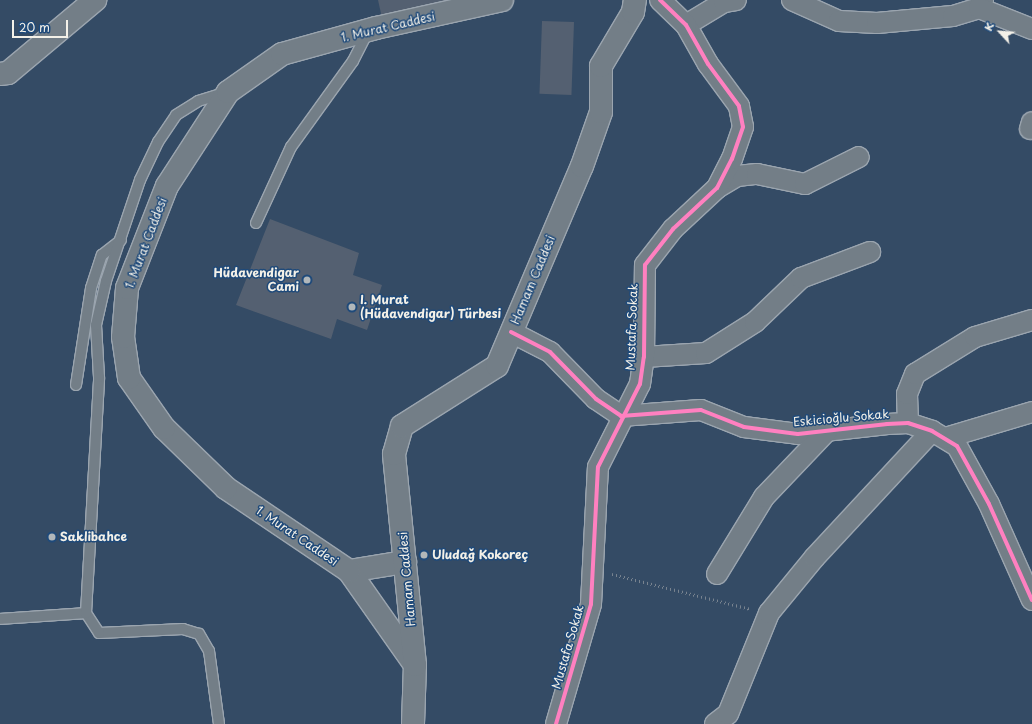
<!DOCTYPE html>
<html>
<head>
<meta charset="utf-8">
<style>
	body { margin:0 }
	#map { position:relative; width:1032px; height:724px; overflow:hidden; background:#344b65; font-family:"Playpen Sans",sans-serif }
	div>[style] { position:absolute }
	.building>* { inset:0; background:#546071; transform-origin:0 0 }
	.path>* { height:2.5px; margin-top:-1.25px; transform-origin:0; background:repeating-linear-gradient(90deg,#78838f 0 1px,transparent 0 4px) }
	.roads { filter:drop-shadow(1px 0 #9ba5af) drop-shadow(-1px 0 #9ba5af) drop-shadow(0 1px #9ba5af) drop-shadow(0 -1px #9ba5af) }
	.lane>* { height:10px; margin:-5px; padding:0 5px; transform-origin:5px; border-radius:5px; background:#737e87 }
	.street>* { height:20px; margin:-10px; padding:0 10px; transform-origin:10px; border-radius:10px; background:#737e87 }
	.secondary>* { height:22px; margin:-11px; padding:0 11px; transform-origin:11px; border-radius:11px; background:#737e87 }
	.cycleway>* { height:4px; margin:-2px; padding:0 2px; transform-origin:2px; border-radius:2px; background:#ff80c0 }
	.dots>* { width:11px; height:11px; translate:-50% -50%; box-sizing:border-box; border:2px solid #1f4a7a; border-radius:50% }
	span { translate:-50% -50%; white-space:nowrap; text-align:center; line-height:1.15; -webkit-text-stroke:3px #1f4a7a; paint-order:stroke }
	.street-label { font-size:12px; color:#f4f1e8 }
	.poi-label { font-size:12px; color:#f4f1e8; font-weight:700 }
	.right { translate:-100% -50%; text-align:right }
	.left { translate:0 -50%; text-align:left }
	.north { position:absolute; left:980px; top:12px; width:40px; height:40px; -webkit-text-stroke:3px #1f4a7a; paint-order:stroke; rotate:296deg; font-size:11px; font-weight:700; line-height:16px; text-align:center; color:#f4f1e8 }
	.north::after { content:''; display:block; margin:auto; width:14px; height:18px; background:#f4f1e8; clip-path:polygon(50% 0,100% 100%,50% 72%,0 100%) }
	.scale { position:absolute; left:12px; top:20px; width:56px; height:18px; box-sizing:border-box; border:2px solid #f4f1e8; border-top:0; padding-left:5px; font-size:12px; line-height:14px; white-space:nowrap; color:#f4f1e8; -webkit-text-stroke:3px #1f4a7a; paint-order:stroke }
</style>
</head>
<body>
<div id="map">
	<div class="building">
		<i style="clip-path:polygon(378px 0,458px 0,382px 18px)"></i>
		<i style="left:574px;top:22px;width:73px;height:32px;rotate:92deg"></i>
		<i style="clip-path:polygon(270px 219px,359px 253px,353px 275px,382px 285px,367px 330px,337px 319px,331px 339px,236px 305px)"></i>
	</div>
	<div class="path">
		<i style="left:612px;top:574px;width:142px;rotate:14.2deg"></i>
	</div>
	<div class="roads">
		<div class="lane">
			<i style="left:256px;top:223px;width:84px;rotate:-65.3deg"></i>
			<i style="left:291px;top:147px;width:106px;rotate:-54.2deg"></i>
			<i style="left:353px;top:61px;width:34px;rotate:-63deg"></i>
			<i style="left:76px;top:385px;width:98px;rotate:-81.2deg"></i>
			<i style="left:91px;top:288px;width:35px;rotate:-72deg"></i>
			<i style="left:102px;top:255px;width:24px;rotate:-38deg"></i>
			<i style="left:0;top:619px;width:86px;rotate:-4deg"></i>
			<i style="left:219px;top:724px;width:74px;rotate:-97.8deg"></i>
			<i style="left:209px;top:651px;width:20px;rotate:-120deg"></i>
			<i style="left:199px;top:634px;width:17px;rotate:-163deg"></i>
			<i style="left:183px;top:629px;width:84px;rotate:177.3deg"></i>
			<i style="left:99px;top:633px;width:24px;rotate:-123deg"></i>
			<i style="left:86px;top:613px;width:236px;rotate:-86.8deg"></i>
			<i style="left:99px;top:377px;width:52px;rotate:-93.3deg"></i>
			<i style="left:96px;top:325px;width:45px;rotate:-77.2deg"></i>
			<i style="left:106px;top:281px;width:107px;rotate:-71.4deg"></i>
			<i style="left:140px;top:180px;width:42px;rotate:-64.7deg"></i>
			<i style="left:158px;top:142px;width:32px;rotate:-56deg"></i>
			<i style="left:176px;top:115px;width:26px;rotate:-32deg"></i>
			<i style="left:198px;top:101px;width:27px;rotate:-17deg"></i>
		</div>
		<div class="street">
			<i style="left:792px;top:0;width:51px;rotate:24.1deg"></i>
			<i style="left:839px;top:21px;width:38px;rotate:3deg"></i>
			<i style="left:877px;top:23px;width:76px;rotate:-5.3deg"></i>
			<i style="left:953px;top:16px;width:27px;rotate:-17deg"></i>
			<i style="left:979px;top:8px;width:9px;rotate:-63deg"></i>
			<i style="left:979px;top:8px;width:57px;rotate:21.6deg"></i>
			<i style="left:686px;top:25px;width:44px;rotate:-31.2deg"></i>
			<i style="left:724px;top:2px;width:12px;rotate:-9deg"></i>
			<i style="left:1030px;top:129px;width:7px;rotate:-74deg"></i>
			<i style="left:717px;top:188px;width:23px;rotate:-31deg"></i>
			<i style="left:737px;top:176px;width:20px;rotate:-6deg"></i>
			<i style="left:757px;top:174px;width:49px;rotate:11.8deg"></i>
			<i style="left:805px;top:184px;width:60px;rotate:-26.6deg"></i>
			<i style="left:511px;top:332px;width:44px;rotate:27.1deg"></i>
			<i style="left:550px;top:352px;width:66px;rotate:45.6deg"></i>
			<i style="left:596px;top:399px;width:30px;rotate:34deg"></i>
			<i style="left:621px;top:416px;width:80px;rotate:-4.3deg"></i>
			<i style="left:701px;top:410px;width:46px;rotate:21.6deg"></i>
			<i style="left:744px;top:427px;width:54px;rotate:7.4deg"></i>
			<i style="left:798px;top:434px;width:90px;rotate:-6.4deg"></i>
			<i style="left:887px;top:424px;width:21px;rotate:-3deg"></i>
			<i style="left:908px;top:423px;width:25px;rotate:18deg"></i>
			<i style="left:932px;top:431px;width:29px;rotate:31deg"></i>
			<i style="left:957px;top:446px;width:66px;rotate:61.1deg"></i>
			<i style="left:989px;top:504px;width:105px;rotate:65.9deg"></i>
			<i style="left:644px;top:357px;width:62px;rotate:-3.7deg"></i>
			<i style="left:706px;top:353px;width:58px;rotate:-32.3deg"></i>
			<i style="left:755px;top:322px;width:64px;rotate:-43.7deg"></i>
			<i style="left:801px;top:278px;width:74px;rotate:-20.6deg"></i>
			<i style="left:908px;top:423px;width:29px;rotate:-92deg"></i>
			<i style="left:907px;top:394px;width:22px;rotate:-68deg"></i>
			<i style="left:915px;top:374px;width:70px;rotate:-31.7deg"></i>
			<i style="left:975px;top:337px;width:59px;rotate:-16.6deg"></i>
			<i style="left:945px;top:438px;width:91px;rotate:-16.6deg"></i>
			<i style="left:717px;top:574px;width:90px;rotate:-58.6deg"></i>
			<i style="left:764px;top:497px;width:91px;rotate:-46.3deg"></i>
			<i style="left:556px;top:724px;width:125px;rotate:-73.7deg"></i>
			<i style="left:591px;top:604px;width:137px;rotate:-87.1deg"></i>
			<i style="left:598px;top:467px;width:93px;rotate:-63.2deg"></i>
			<i style="left:640px;top:384px;width:27px;rotate:-82deg"></i>
			<i style="left:644px;top:357px;width:92px;rotate:-89.4deg"></i>
			<i style="left:645px;top:265px;width:46px;rotate:-52.1deg"></i>
			<i style="left:673px;top:229px;width:60px;rotate:-43deg"></i>
			<i style="left:717px;top:188px;width:33px;rotate:-63deg"></i>
			<i style="left:732px;top:159px;width:34px;rotate:-71deg"></i>
			<i style="left:743px;top:127px;width:21px;rotate:-101deg"></i>
			<i style="left:739px;top:106px;width:52px;rotate:-126.4deg"></i>
			<i style="left:708px;top:64px;width:45px;rotate:-119.4deg"></i>
			<i style="left:686px;top:25px;width:36px;rotate:-136deg"></i>
			<i style="left:715px;top:724px;width:16px;rotate:-38deg"></i>
			<i style="left:728px;top:714px;width:109px;rotate:-67.9deg"></i>
			<i style="left:769px;top:613px;width:72px;rotate:-50.6deg"></i>
			<i style="left:815px;top:557px;width:172px;rotate:-47.1deg"></i>
		</div>
		<div class="secondary">
			<i style="left:0;top:74px;width:8px;rotate:-7deg"></i>
			<i style="left:8px;top:73px;width:114px;rotate:-40deg"></i>
			<i style="left:349px;top:571px;width:57px;rotate:-9.1deg"></i>
			<i style="left:415px;top:665px;width:115px;rotate:-125.1deg"></i>
			<i style="left:349px;top:571px;width:148px;rotate:-146deg"></i>
			<i style="left:226px;top:488px;width:86px;rotate:-135.9deg"></i>
			<i style="left:164px;top:428px;width:61px;rotate:-125deg"></i>
			<i style="left:129px;top:378px;width:41px;rotate:-98.3deg"></i>
			<i style="left:123px;top:337px;width:49px;rotate:-85.3deg"></i>
			<i style="left:127px;top:288px;width:110px;rotate:-68.6deg"></i>
			<i style="left:167px;top:186px;width:112px;rotate:-57deg"></i>
			<i style="left:228px;top:92px;width:66px;rotate:-35.1deg"></i>
			<i style="left:282px;top:54px;width:98px;rotate:-15.5deg"></i>
			<i style="left:376px;top:28px;width:129px;rotate:-12.5deg"></i>
			<i style="left:413px;top:724px;width:59px;rotate:-88.1deg"></i>
			<i style="left:415px;top:665px;width:212px;rotate:-95.7deg"></i>
			<i style="left:394px;top:454px;width:29px;rotate:-74deg"></i>
			<i style="left:402px;top:426px;width:112px;rotate:-32.3deg"></i>
			<i style="left:497px;top:366px;width:217px;rotate:-67deg"></i>
			<i style="left:582px;top:166px;width:57px;rotate:-70.6deg"></i>
			<i style="left:601px;top:112px;width:46px;rotate:-90deg"></i>
			<i style="left:601px;top:66px;width:63px;rotate:-59.3deg"></i>
			<i style="left:633px;top:12px;width:12px;rotate:-81deg"></i>
		</div>
	</div>
	<div class="cycleway">
		<i style="left:511px;top:332px;width:44px;rotate:27.1deg"></i>
		<i style="left:550px;top:352px;width:66px;rotate:45.6deg"></i>
		<i style="left:596px;top:399px;width:30px;rotate:34deg"></i>
		<i style="left:621px;top:416px;width:80px;rotate:-4.3deg"></i>
		<i style="left:701px;top:410px;width:46px;rotate:21.6deg"></i>
		<i style="left:744px;top:427px;width:54px;rotate:7.4deg"></i>
		<i style="left:798px;top:434px;width:90px;rotate:-6.4deg"></i>
		<i style="left:887px;top:424px;width:21px;rotate:-3deg"></i>
		<i style="left:908px;top:423px;width:25px;rotate:18deg"></i>
		<i style="left:932px;top:431px;width:29px;rotate:31deg"></i>
		<i style="left:957px;top:446px;width:66px;rotate:61.1deg"></i>
		<i style="left:989px;top:504px;width:105px;rotate:65.9deg"></i>
		<i style="left:556px;top:724px;width:125px;rotate:-73.7deg"></i>
		<i style="left:591px;top:604px;width:137px;rotate:-87.1deg"></i>
		<i style="left:598px;top:467px;width:93px;rotate:-63.2deg"></i>
		<i style="left:640px;top:384px;width:27px;rotate:-82deg"></i>
		<i style="left:644px;top:357px;width:92px;rotate:-89.4deg"></i>
		<i style="left:645px;top:265px;width:46px;rotate:-52.1deg"></i>
		<i style="left:673px;top:229px;width:60px;rotate:-43deg"></i>
		<i style="left:717px;top:188px;width:33px;rotate:-63deg"></i>
		<i style="left:732px;top:159px;width:34px;rotate:-71deg"></i>
		<i style="left:743px;top:127px;width:21px;rotate:-101deg"></i>
		<i style="left:739px;top:106px;width:52px;rotate:-126.4deg"></i>
		<i style="left:708px;top:64px;width:45px;rotate:-119.4deg"></i>
		<i style="left:686px;top:25px;width:36px;rotate:-136deg"></i>
	</div>
	<div class="dots">
		<i style="left:307px;top:280px;background:#b1b7ba"></i>
		<i style="left:352px;top:307px;background:#b1b7ba"></i>
		<i style="left:52px;top:537px;background:#b1b7ba"></i>
		<i style="left:424px;top:555px;background:#b1b7ba"></i>
	</div>
	<div class="street-label">
		<span style="left:388px;top:27px;rotate:-13deg">1. Murat Caddesi</span>
		<span style="left:146px;top:243px;rotate:-69deg">1. Murat Caddesi</span>
		<span style="left:533px;top:280px;rotate:-67deg">Hamam Caddesi</span>
		<span style="left:632px;top:327px;rotate:-88deg">Mustafa Sokak</span>
		<span style="left:841px;top:418px;rotate:-5deg">Eskicioğlu Sokak</span>
		<span style="left:297px;top:536px;rotate:34deg">1. Murat Caddesi</span>
		<span style="left:407px;top:579px;rotate:-95deg">Hamam Caddesi</span>
		<span style="left:568px;top:647px;rotate:-74deg">Mustafa Sokak</span>
	</div>
	<div class="poi-label">
		<span class="right" style="left:299px;top:280px">Hüdavendigar<br>Cami</span>
		<span class="left" style="left:360px;top:307px">I. Murat<br>(Hüdavendigar) Türbesi</span>
		<span class="left" style="left:60px;top:537px">Saklibahce</span>
		<span class="left" style="left:432px;top:555px">Uludağ Kokoreç</span>
	</div>
	<div class="north">K</div>
	<div class="scale">20 m</div>
</div>
</body>
</html>
